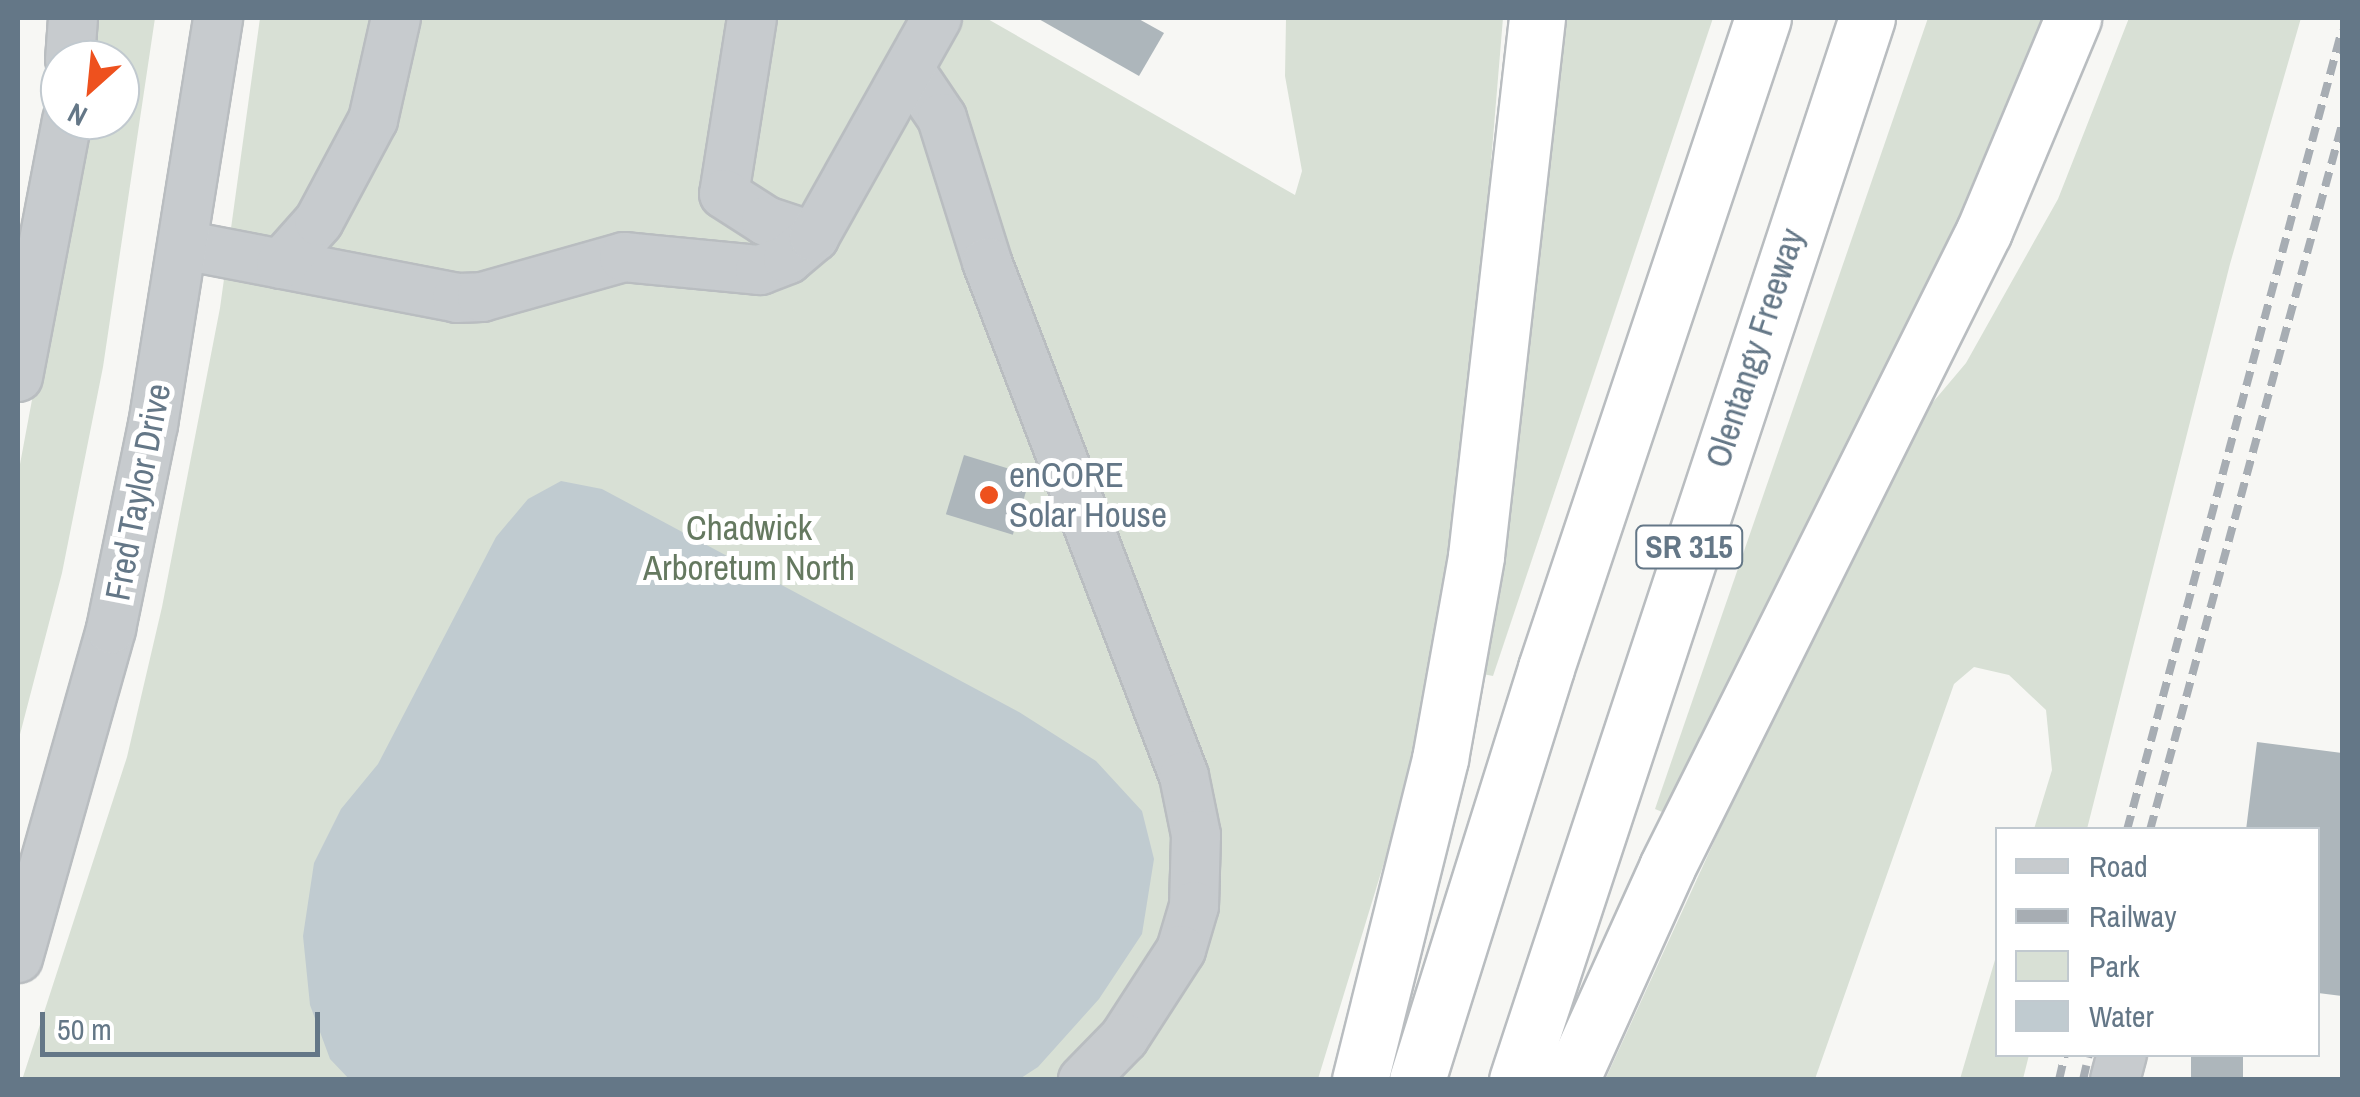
<!DOCTYPE html>
<html>
<head>
<meta charset="utf-8">
<style>
	body { margin:0 }
	#map { position:relative; width:2360px; height:1097px; overflow:hidden; background:#f7f7f4; font-family:"Archivo Narrow",sans-serif }
	div>[style] { position:absolute }
	.green>* { inset:0; background:#d8e0d5 }
	.water>* { inset:0; background:#c0cbd0 }
	.building>* { inset:0; background:#adb6bb; transform-origin:0 0 }
	.roads { filter:drop-shadow(2px 0 #b9bdc0) drop-shadow(-2px 0 #b9bdc0) drop-shadow(0 2px #b9bdc0) drop-shadow(0 -2px #b9bdc0) }
	.minor>* { height:48px; margin:-24px; padding:0 24px; transform-origin:24px; border-radius:24px; background:#c7cbce }
	.highway>* { height:55px; margin:-27.5px; padding:0 27.5px; transform-origin:27.5px; border-radius:27.5px; background:#fff }
	.rail>* { height:8px; margin-top:-4px; transform-origin:0; background:repeating-linear-gradient(90deg,#a7adb3 0 15px,transparent 0 23px) }
	.dots>* { width:28px; height:28px; translate:-50% -50%; box-sizing:border-box; border:5px solid #fff; border-radius:50% }
	span { translate:-50% -50%; white-space:nowrap; text-align:center; line-height:1.15; -webkit-text-stroke:10px #fff; paint-order:stroke }
	.shield-label span { padding:2px 8px; background:#fff; border:2px solid; border-radius:8px; -webkit-text-stroke-width:0 }
	.shield-label { font-size:32px; color:#647787; font-weight:700 }
	.street-label { font-size:35px; color:#647787 }
	.poi-label { font-size:35px; color:#647787 }
	.left { translate:0 -50%; text-align:left }
	.park-label { font-size:35px; color:#657960 }
	.frame { position:absolute; inset:0; border:20px solid #647787; pointer-events:none }
	.legend { position:absolute; left:1995px; top:827px; width:325px; height:230px; box-sizing:border-box; background:#fff; border:2px solid #c1c9cf; margin:0; padding:12px 18px; list-style:none; font-size:30px; color:#647787 }
	.legend li { display:flex; align-items:center; gap:20px; height:50px }
	.legend b { width:50px; border:2px solid #c1c9cf }
	.north { position:absolute; left:40px; top:40px; width:100px; height:100px; box-sizing:border-box; background:#fff; border:2px solid #c1c9cf; border-radius:50%; rotate:207deg; font-size:28px; font-weight:700; line-height:40px; text-align:center; color:#647787 }
	.north::after { content:''; display:block; margin:auto; width:35px; height:45px; background:#ee511e; clip-path:polygon(50% 0,100% 100%,50% 72%,0 100%) }
	.scale { position:absolute; left:40px; top:1012px; width:280px; height:45px; box-sizing:border-box; border:5px solid #647787; border-top:0; padding-left:12px; font-size:30px; line-height:35px; white-space:nowrap; color:#647787; -webkit-text-stroke:8px #fff; paint-order:stroke }
</style>
</head>
<body>
<div id="map">
	<div class="green">
		<i style="clip-path:polygon(90px 18px,155px 18px,103px 367px,62px 573px,18px 742px,18px 475px,84px 120px,120px 120px,120px 60px,88px 60px)"></i>
		<i style="clip-path:polygon(260px 18px,986px 18px,1295px 195px,1302px 171px,1285px 76px,1286px 18px,1503px 18px,1466px 463px,1412px 771px,1318px 1079px,22px 1080px,127px 757px,162px 607px,220px 308px)"></i>
		<i style="clip-path:polygon(1554px 18px,1713px 18px,1493px 676px,1477px 673px)"></i>
		<i style="clip-path:polygon(1928px 18px,2044px 18px,1957px 223px,1672px 816px,1655px 809px)"></i>
		<i style="clip-path:polygon(2129px 18px,2301px 18px,2230px 264px,2087px 829px,2034px 829px,2052px 770px,2046px 710px,2009px 675px,1974px 667px,1954px 684px,1815px 1079px,1605px 1080px,1810px 632px,1928px 408px,1966px 363px,2058px 199px)"></i>
		<i style="clip-path:polygon(1997px 953px,1998px 1054px,2029px 1055px,2023px 1079px,1960px 1079px)"></i>
	</div>
	<div class="water">
		<i style="clip-path:polygon(561px 481px,602px 489px,1019px 712px,1096px 761px,1142px 811px,1154px 859px,1142px 934px,1099px 999px,1038px 1067px,1018px 1080px,350px 1080px,330px 1059px,310px 1005px,303px 936px,314px 863px,341px 809px,378px 764px,496px 537px,528px 499px)"></i>
	</div>
	<div class="building">
		<i style="clip-path:polygon(1037px 18px,1137px 18px,1164px 33px,1139px 76px)"></i>
		<i style="left:964px;top:455px;width:70px;height:62px;rotate:17deg"></i>
		<i style="clip-path:polygon(2257px 742px,2342px 753px,2342px 996px,2318px 993px,2318px 830px,2246px 830px)"></i>
		<i style="left:2191px;top:1054px;width:52px;height:26px"></i>
	</div>
	<div class="roads">
		<div class="minor">
			<i style="left:752px;top:18px;width:178px;rotate:99deg"></i>
			<i style="left:724px;top:194px;width:50px;rotate:32.7deg"></i>
			<i style="left:766px;top:221px;width:51px;rotate:18.4deg"></i>
			<i style="left:70px;top:60px;width:42px;rotate:-85.9deg"></i>
			<i style="left:909px;top:69px;width:59px;rotate:56deg"></i>
			<i style="left:942px;top:118px;width:151px;rotate:72.6deg"></i>
			<i style="left:987px;top:262px;width:550px;rotate:69.03deg"></i>
			<i style="left:1184px;top:776px;width:60px;rotate:78.5deg"></i>
			<i style="left:1196px;top:835px;width:71px;rotate:91.6deg"></i>
			<i style="left:1194px;top:906px;width:46px;rotate:106.5deg"></i>
			<i style="left:1181px;top:950px;width:105px;rotate:122.9deg"></i>
			<i style="left:1124px;top:1038px;width:59px;rotate:134.3deg"></i>
			<i style="left:183px;top:245px;width:279px;rotate:10.9deg"></i>
			<i style="left:457px;top:298px;width:25px;rotate:-2deg"></i>
			<i style="left:482px;top:297px;width:148px;rotate:-15.7deg"></i>
			<i style="left:624px;top:257px;width:137px;rotate:5.5deg"></i>
			<i style="left:760px;top:270px;width:30px;rotate:-21deg"></i>
			<i style="left:788px;top:259px;width:34px;rotate:-40deg"></i>
			<i style="left:814px;top:237px;width:251px;rotate:-60.7deg"></i>
			<i style="left:281px;top:264px;width:57px;rotate:-48.5deg"></i>
			<i style="left:319px;top:221px;width:115px;rotate:-61.9deg"></i>
			<i style="left:373px;top:120px;width:105px;rotate:-77.3deg"></i>
			<i style="left:18px;top:377px;width:262px;rotate:-79.2deg"></i>
			<i style="left:18px;top:958px;width:342px;rotate:-74.2deg"></i>
			<i style="left:111px;top:629px;width:208px;rotate:-78.4deg"></i>
			<i style="left:153px;top:425px;width:412px;rotate:-80.9deg"></i>
			<i style="left:2115px;top:1080px;width:27px;rotate:-75deg"></i>
		</div>
		<div class="highway">
			<i style="left:1360px;top:1080px;width:331px;rotate:-76deg"></i>
			<i style="left:1440px;top:759px;width:206px;rotate:-79.9deg"></i>
			<i style="left:1476px;top:556px;width:541px;rotate:-83.53deg"></i>
			<i style="left:1417px;top:1080px;width:432px;rotate:-72.6deg"></i>
			<i style="left:1546px;top:668px;width:685px;rotate:-71.54deg"></i>
			<i style="left:1517px;top:1080px;width:1118px;rotate:-71.76deg"></i>
			<i style="left:1571px;top:1080px;width:234px;rotate:-65.7deg"></i>
			<i style="left:1667px;top:867px;width:711px;rotate:-63.51deg"></i>
			<i style="left:1984px;top:231px;width:231px;rotate:-67.3deg"></i>
		</div>
	</div>
	<div class="rail">
		<i style="left:2127px;top:830px;width:828px;rotate:-74.96deg"></i>
		<i style="left:2150px;top:830px;width:731px;rotate:-74.77deg"></i>
		<i style="left:2059px;top:1080px;width:27px;rotate:-77deg"></i>
		<i style="left:2083px;top:1080px;width:27px;rotate:-77deg"></i>
	</div>
	<div class="dots">
		<i style="left:989px;top:495px;background:#ee511e"></i>
	</div>
	<div class="shield-label">
		<span style="left:1689px;top:547px">SR 315</span>
	</div>
	<div class="street-label">
		<span style="left:1755px;top:348px;rotate:-72deg">Olentangy Freeway</span>
		<span style="left:138px;top:492px;rotate:-79deg">Fred Taylor Drive</span>
	</div>
	<div class="poi-label">
		<span class="left" style="left:1009px;top:495px">enCORE<br>Solar House</span>
	</div>
	<div class="park-label">
		<span style="left:749px;top:548px">Chadwick<br>Arboretum North</span>
	</div>
	<div class="frame"></div>
	<ul class="legend">
	<li><b style="height:12px;background:#c7cbce"></b>Road</li>
	<li><b style="height:12px;background:#a7adb3"></b>Railway</li>
	<li><b style="height:28px;background:#d8e0d5"></b>Park</li>
	<li><b style="height:28px;background:#c0cbd0"></b>Water</li>
	</ul>
	<div class="north">N</div>
	<div class="scale">50 m</div>
</div>
</body>
</html>
